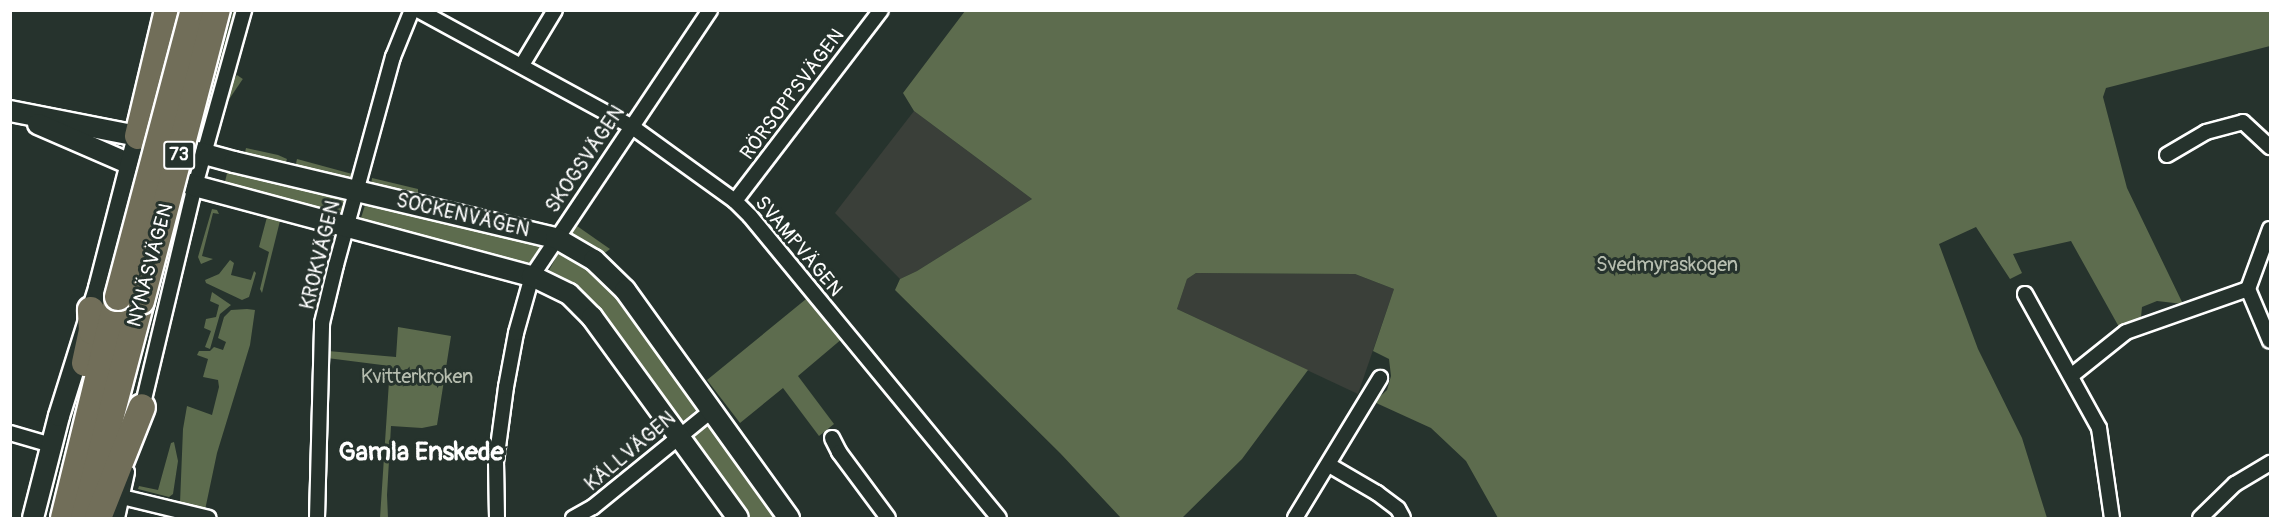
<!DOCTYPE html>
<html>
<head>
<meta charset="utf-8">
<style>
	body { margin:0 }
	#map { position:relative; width:2281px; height:529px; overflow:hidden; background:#26332d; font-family:Pangolin,sans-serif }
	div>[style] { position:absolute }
	.built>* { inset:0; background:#3a3f39 }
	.green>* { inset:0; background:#5d6c4e; transform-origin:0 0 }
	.roads { filter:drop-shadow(2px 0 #fff) drop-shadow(-2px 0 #fff) drop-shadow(0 2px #fff) drop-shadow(0 -2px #fff) }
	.street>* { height:14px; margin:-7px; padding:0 7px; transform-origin:7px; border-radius:7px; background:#26332d }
	.secondary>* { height:20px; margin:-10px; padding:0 10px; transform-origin:10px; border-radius:10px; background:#26332d }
	.highway>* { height:26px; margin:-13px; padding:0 13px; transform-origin:13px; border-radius:13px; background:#716e59 }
	.bridges { filter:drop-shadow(2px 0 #fff) drop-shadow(-2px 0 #fff) drop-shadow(0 2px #fff) drop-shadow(0 -2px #fff) }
	.highway-bridge>* { height:26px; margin:-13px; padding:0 13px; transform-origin:13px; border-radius:13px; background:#716e59 }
	span { translate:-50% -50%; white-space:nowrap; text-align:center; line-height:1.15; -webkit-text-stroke:6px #26332d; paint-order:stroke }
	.shield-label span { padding:2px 4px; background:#26332d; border:2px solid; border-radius:4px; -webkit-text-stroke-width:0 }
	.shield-label { font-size:18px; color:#fff; font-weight:700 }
	.street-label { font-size:20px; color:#fff }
	.park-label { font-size:20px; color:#b6bdaf }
	.district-label { font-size:26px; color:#fff; font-weight:700 }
	.frame { position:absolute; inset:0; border:12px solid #fff; pointer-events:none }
</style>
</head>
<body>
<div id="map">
	<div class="built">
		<i style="clip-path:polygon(914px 111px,1032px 199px,917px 271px,900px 279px,835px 213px)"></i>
		<i style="clip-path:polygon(1196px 273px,1355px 274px,1394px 289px,1358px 394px,1177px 309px,1187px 279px)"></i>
	</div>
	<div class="green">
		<i style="clip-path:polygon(233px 11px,238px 11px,204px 132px,201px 131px)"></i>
		<i style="clip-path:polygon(965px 11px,2270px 10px,2270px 46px,2106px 88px,2103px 97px,2127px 188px,2183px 304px,2157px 301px,2142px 307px,2141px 317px,2119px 327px,2071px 241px,2013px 254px,2022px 273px,2010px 279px,1976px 227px,1939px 244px,1978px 349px,2022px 438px,2047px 518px,1498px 518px,1466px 461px,1431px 428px,1374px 402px,1387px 390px,1391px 376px,1389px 359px,1373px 351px,1394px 289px,1355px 274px,1196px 273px,1187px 279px,1177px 309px,1308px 370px,1242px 459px,1182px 518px,1121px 518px,1060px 453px,895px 290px,900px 279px,917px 271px,1032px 199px,914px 111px,903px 93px)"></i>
		<i style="left:237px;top:75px;width:7px;height:36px;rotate:34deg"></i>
		<i style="clip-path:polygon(246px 148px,278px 155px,287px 159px,285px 165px,244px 157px)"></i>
		<i style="clip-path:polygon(297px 159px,356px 175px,350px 179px,295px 168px)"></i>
		<i style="clip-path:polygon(228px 169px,344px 197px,344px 210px,336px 216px,224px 186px)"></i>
		<i style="clip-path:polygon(372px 178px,418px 189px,418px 193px,416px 196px,371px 185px)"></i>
		<i style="clip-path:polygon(367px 199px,541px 243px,543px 247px,530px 270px,360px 221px)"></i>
		<i style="clip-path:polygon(212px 209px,217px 210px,219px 214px,213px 213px,202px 256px,213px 259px,201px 264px,198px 257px)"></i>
		<i style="clip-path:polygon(267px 217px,280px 221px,262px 293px,260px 289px,269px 252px,259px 247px)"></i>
		<i style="clip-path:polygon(573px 226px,577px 226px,610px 249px,602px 255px,570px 235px)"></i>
		<i style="clip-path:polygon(561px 248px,581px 257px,613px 286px,700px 407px,680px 424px,546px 276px)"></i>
		<i style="clip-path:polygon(230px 260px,234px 263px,231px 275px,251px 280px,254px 271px,256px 273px,249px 297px,242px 300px,206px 283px,205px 280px,219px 274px)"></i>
		<i style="clip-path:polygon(212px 292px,231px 305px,220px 314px,210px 349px,205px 347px,211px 331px,204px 328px,206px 319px,216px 317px,219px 305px,210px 301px)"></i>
		<i style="clip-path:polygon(811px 295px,843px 338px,798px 376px,834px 424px,819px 436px,783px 388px,740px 423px,707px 380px)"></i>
		<i style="clip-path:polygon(247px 309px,255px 310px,250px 345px,217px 453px,205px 510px,180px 503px,183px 429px,187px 406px,212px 415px,219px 387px,218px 380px,203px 377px,208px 359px,197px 355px,199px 351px,210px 351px,214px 347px,223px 350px,226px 342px,218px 338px,224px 317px,231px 310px)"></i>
		<i style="clip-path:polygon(398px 327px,451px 336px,437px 425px,422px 428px,391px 426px,387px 495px,388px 518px,380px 518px,390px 366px,327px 358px,328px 351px,396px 357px)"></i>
		<i style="clip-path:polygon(711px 421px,781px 518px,746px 518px,688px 439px)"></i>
		<i style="clip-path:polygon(174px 442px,178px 461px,173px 494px,169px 497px,138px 489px,139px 486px,158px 490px,171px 443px)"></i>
	</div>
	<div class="roads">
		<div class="street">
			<i style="left:418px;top:10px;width:243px;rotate:28.6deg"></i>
			<i style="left:631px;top:126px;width:128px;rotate:35.8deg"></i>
			<i style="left:735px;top:201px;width:21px;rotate:45deg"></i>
			<i style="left:750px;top:216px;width:391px;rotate:50.5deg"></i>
			<i style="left:522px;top:65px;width:64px;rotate:-59deg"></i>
			<i style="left:2167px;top:155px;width:45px;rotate:-30.5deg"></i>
			<i style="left:2206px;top:132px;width:38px;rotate:-15deg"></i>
			<i style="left:2243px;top:122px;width:37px;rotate:43deg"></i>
			<i style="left:735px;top:201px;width:240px;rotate:-52.6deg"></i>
			<i style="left:2248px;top:289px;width:56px;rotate:67.1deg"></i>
			<i style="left:2025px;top:294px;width:153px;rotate:61.1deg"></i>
			<i style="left:2099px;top:428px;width:91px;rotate:81.8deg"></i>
			<i style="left:2071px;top:376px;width:70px;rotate:-38.7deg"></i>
			<i style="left:2126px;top:332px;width:129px;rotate:-19.4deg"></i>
			<i style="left:2248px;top:289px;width:64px;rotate:-69.9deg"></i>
			<i style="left:141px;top:412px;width:232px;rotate:-76.6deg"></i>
			<i style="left:195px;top:186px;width:183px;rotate:-74.4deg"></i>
			<i style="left:10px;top:433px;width:43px;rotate:16.3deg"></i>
			<i style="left:832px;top:438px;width:16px;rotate:63deg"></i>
			<i style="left:839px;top:452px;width:82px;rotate:53.4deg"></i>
			<i style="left:1329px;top:465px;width:56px;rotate:30.3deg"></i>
			<i style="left:1377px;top:493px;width:26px;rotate:37deg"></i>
			<i style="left:1398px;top:509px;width:10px;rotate:61deg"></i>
			<i style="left:122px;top:497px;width:89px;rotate:13.6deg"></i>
			<i style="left:117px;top:518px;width:47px;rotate:-77.7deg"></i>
			<i style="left:317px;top:518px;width:195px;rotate:-88.5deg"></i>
			<i style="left:322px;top:323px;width:60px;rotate:-76.4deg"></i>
			<i style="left:336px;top:265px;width:216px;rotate:-74.7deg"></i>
			<i style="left:393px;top:57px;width:51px;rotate:-68deg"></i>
			<i style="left:497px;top:518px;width:56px;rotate:-91deg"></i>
			<i style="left:496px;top:462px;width:76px;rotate:-82.4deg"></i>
			<i style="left:506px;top:387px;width:55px;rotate:-79.5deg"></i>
			<i style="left:516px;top:333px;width:59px;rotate:-74.3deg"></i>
			<i style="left:532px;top:276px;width:320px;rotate:-56.2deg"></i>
			<i style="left:573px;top:518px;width:23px;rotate:-29deg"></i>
			<i style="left:593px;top:507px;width:152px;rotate:-39.1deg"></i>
			<i style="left:1295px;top:518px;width:164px;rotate:-58.7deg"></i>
			<i style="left:2200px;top:518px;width:49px;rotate:-44.2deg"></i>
			<i style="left:2235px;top:484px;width:41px;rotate:-31deg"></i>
		</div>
		<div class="secondary">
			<i style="left:10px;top:111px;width:130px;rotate:11.1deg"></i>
			<i style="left:138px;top:136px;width:99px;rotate:15.2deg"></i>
			<i style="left:234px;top:162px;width:331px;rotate:13.3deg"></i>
			<i style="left:556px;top:238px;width:44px;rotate:30.1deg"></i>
			<i style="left:594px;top:260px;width:43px;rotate:44.1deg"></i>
			<i style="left:625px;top:290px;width:281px;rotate:54.3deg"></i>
			<i style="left:38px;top:124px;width:100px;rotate:23.5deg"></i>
			<i style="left:130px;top:164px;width:69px;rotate:18.7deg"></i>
			<i style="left:195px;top:186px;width:349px;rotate:15deg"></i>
			<i style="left:532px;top:276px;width:41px;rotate:25.9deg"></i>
			<i style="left:569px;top:294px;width:33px;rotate:45deg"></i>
			<i style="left:592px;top:317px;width:248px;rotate:54deg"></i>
			<i style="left:33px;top:518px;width:105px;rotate:-75.7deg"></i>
			<i style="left:59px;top:416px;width:134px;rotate:-72.6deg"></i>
			<i style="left:99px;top:288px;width:157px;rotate:-75.6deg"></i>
		</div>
		<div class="highway">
			<i style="left:138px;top:136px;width:130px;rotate:-76.6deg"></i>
			<i style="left:85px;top:363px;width:33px;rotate:-78deg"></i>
			<i style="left:92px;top:331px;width:21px;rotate:-93deg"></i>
			<i style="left:64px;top:518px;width:228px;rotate:-76.3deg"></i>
			<i style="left:84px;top:518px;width:224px;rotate:-75.3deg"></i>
			<i style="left:98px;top:518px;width:119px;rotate:-68.4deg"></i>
		</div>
	</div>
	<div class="bridges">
		<div class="highway-bridge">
			<i style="left:118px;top:297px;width:297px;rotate:-75.2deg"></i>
			<i style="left:141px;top:301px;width:301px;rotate:-75.4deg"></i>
		</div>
	</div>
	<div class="shield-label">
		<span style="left:179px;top:155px">73</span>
	</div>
	<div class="street-label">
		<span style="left:792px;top:94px;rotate:-53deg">RÖRSOPPSVÄGEN</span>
		<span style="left:585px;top:159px;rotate:-56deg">SKOGSVÄGEN</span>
		<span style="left:463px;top:215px;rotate:13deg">SOCKENVÄGEN</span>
		<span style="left:799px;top:246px;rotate:50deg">SVAMPVÄGEN</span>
		<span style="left:320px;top:255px;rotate:-76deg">KROKVÄGEN</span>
		<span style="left:150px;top:265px;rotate:-75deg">NYNÄSVÄGEN</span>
		<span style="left:630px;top:451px;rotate:-40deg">KÄLLVÄGEN</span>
	</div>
	<div class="park-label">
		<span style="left:1667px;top:264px">Svedmyraskogen</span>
		<span style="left:417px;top:376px">Kvitterkroken</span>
	</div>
	<div class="district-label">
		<span style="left:421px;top:453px">Gamla Enskede</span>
	</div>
	<div class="frame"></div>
</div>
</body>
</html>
